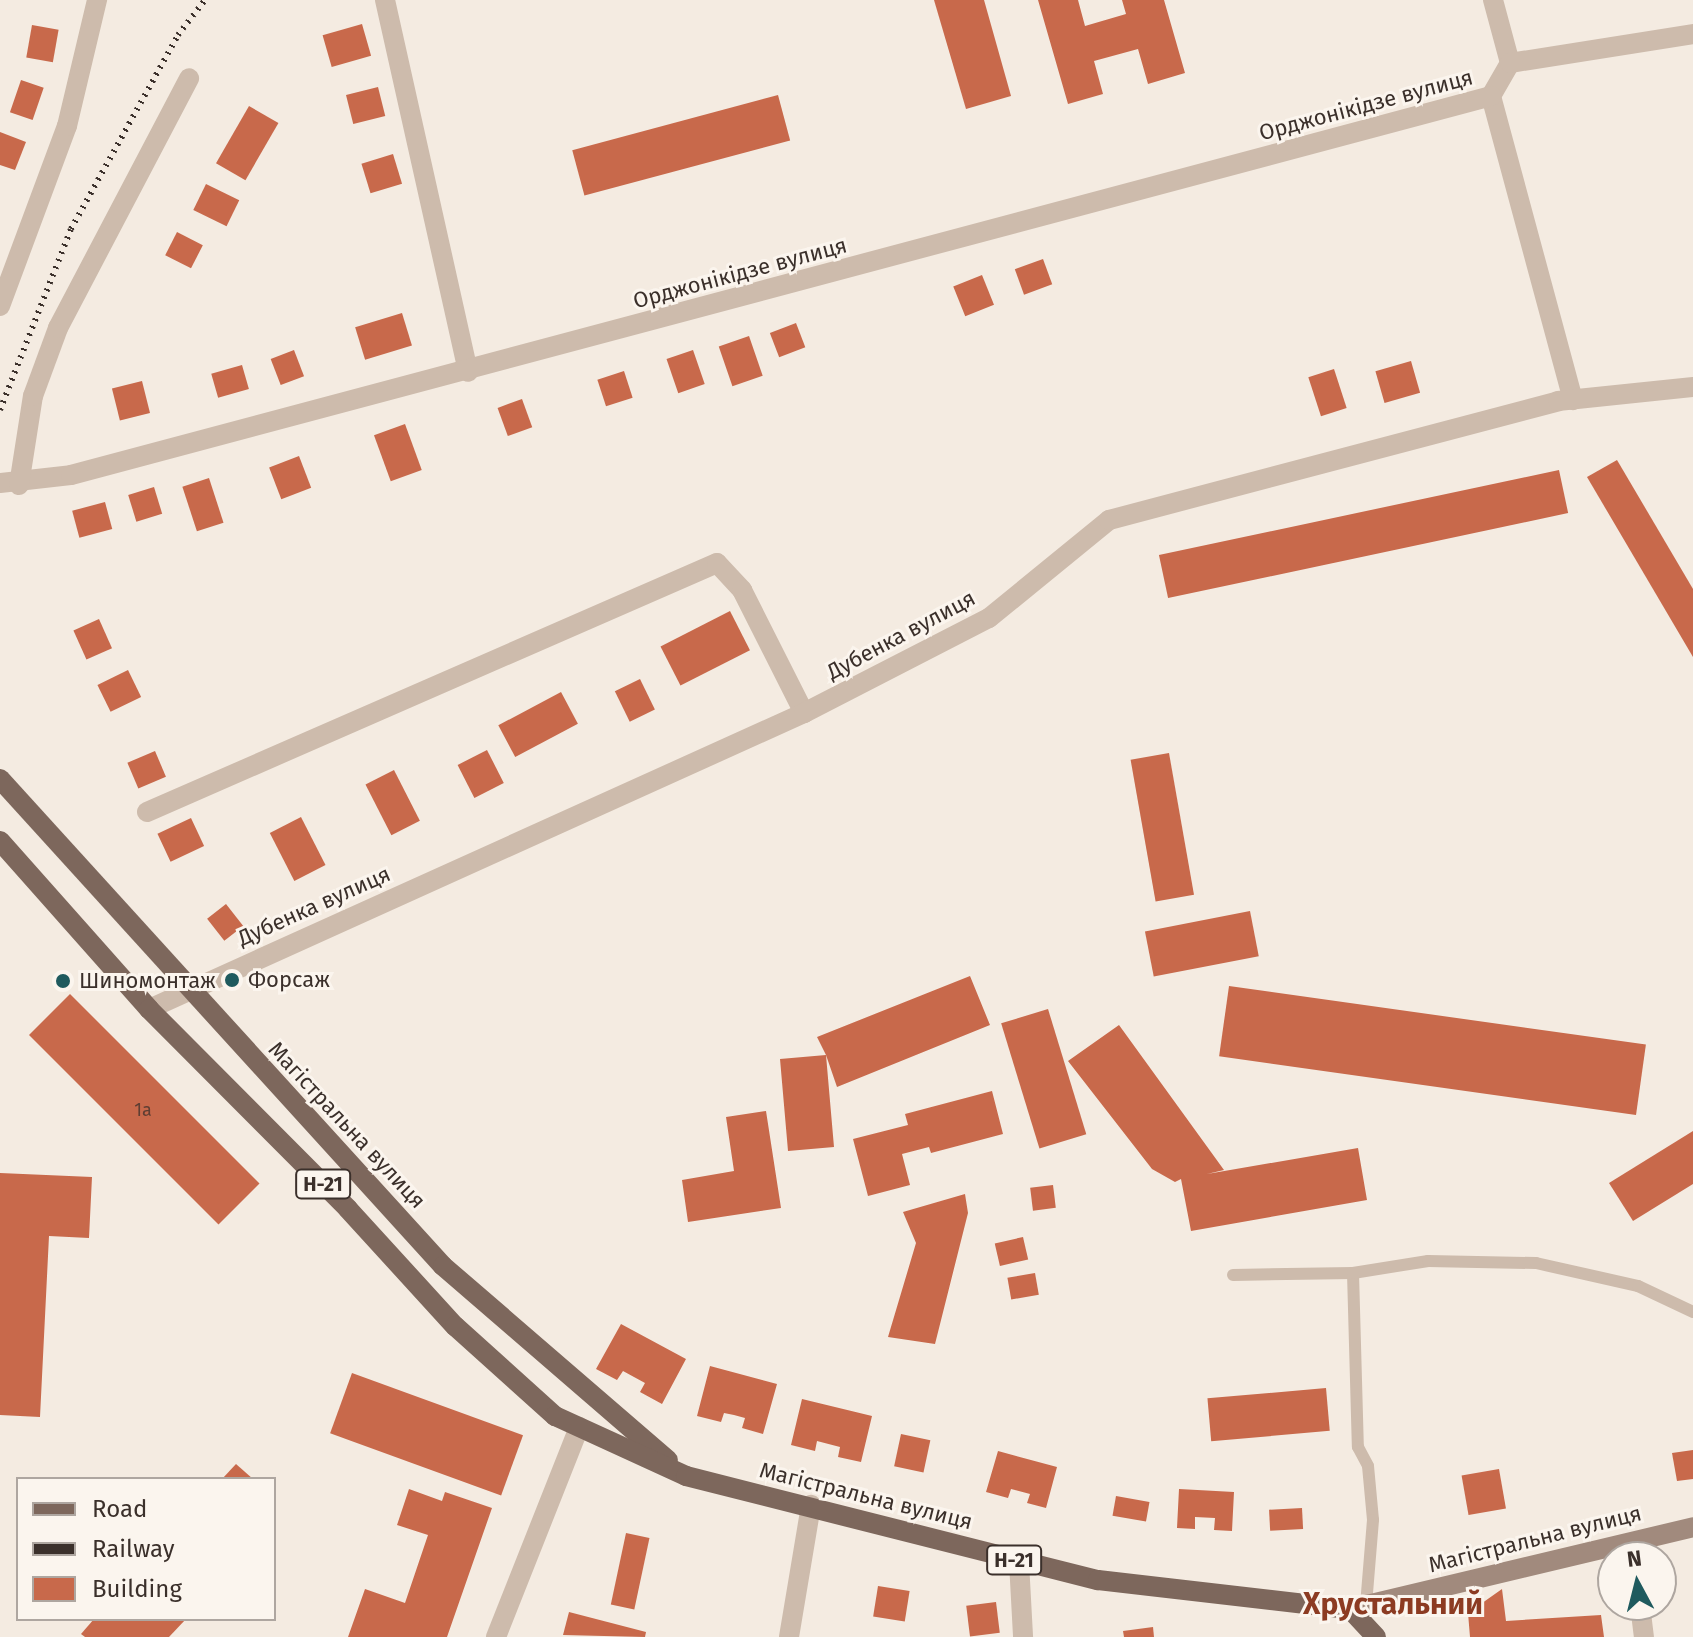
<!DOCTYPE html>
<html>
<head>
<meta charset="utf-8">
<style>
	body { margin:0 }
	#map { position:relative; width:1693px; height:1637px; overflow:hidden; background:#f4ebe1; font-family:"Fira Sans",sans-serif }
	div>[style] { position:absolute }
	.building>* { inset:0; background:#c8694b; transform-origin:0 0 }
	.lane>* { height:12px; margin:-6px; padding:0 6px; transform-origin:6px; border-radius:6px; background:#cdbbac }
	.street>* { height:20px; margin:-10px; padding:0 10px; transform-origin:10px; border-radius:10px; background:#cdbbac }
	.secondary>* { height:20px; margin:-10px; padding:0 10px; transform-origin:10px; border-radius:10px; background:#a18a7d }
	.primary>* { height:20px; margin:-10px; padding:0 10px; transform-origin:10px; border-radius:10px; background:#7d675c }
	.rail>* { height:6px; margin-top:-3px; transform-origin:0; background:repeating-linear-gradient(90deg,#3b302b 0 2px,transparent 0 8px) }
	.dots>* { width:22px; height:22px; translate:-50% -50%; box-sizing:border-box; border:4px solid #fbf5ee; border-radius:50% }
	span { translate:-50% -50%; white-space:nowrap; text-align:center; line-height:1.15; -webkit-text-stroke:6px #fbf5ee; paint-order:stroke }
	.number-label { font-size:18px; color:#5e3e33 }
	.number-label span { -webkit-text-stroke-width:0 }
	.shield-label span { padding:2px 6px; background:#fbf5ee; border:2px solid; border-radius:6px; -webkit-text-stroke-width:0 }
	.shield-label { font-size:20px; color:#3b302b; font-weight:700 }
	.street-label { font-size:22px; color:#3b302b }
	.poi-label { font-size:22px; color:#3b302b }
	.left { translate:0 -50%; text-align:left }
	.district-label { font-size:30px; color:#8c3b22; font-weight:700 }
	.legend { position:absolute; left:16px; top:1477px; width:260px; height:144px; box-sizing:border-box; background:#fbf5ee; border:2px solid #aea6a0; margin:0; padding:10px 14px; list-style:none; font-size:24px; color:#3b302b }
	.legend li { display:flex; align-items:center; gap:16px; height:40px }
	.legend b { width:40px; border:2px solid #aea6a0 }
	.north { position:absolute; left:1597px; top:1541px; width:80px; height:80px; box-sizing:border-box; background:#fbf5ee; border:2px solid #aea6a0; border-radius:50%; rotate:353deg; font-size:22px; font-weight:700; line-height:32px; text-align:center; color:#3b302b }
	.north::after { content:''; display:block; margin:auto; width:28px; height:36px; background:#1f5a5e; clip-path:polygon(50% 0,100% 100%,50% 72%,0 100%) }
</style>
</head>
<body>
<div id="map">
	<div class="building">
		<i style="clip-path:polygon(934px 0,984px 0,1011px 96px,966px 109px)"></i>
		<i style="clip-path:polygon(1038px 0,1078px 0,1085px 26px,1126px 14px,1122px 0,1164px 0,1185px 73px,1148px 84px,1138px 49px,1094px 61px,1103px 94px,1068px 104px)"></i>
		<i style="left:362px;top:24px;width:33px;height:41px;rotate:74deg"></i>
		<i style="left:32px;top:25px;width:27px;height:33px;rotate:10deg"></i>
		<i style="left:21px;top:80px;width:24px;height:34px;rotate:19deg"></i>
		<i style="left:378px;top:87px;width:30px;height:33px;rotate:76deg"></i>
		<i style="left:778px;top:95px;width:47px;height:213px;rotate:75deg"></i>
		<i style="left:249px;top:106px;width:34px;height:66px;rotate:30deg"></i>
		<i style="clip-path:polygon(0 132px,26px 142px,15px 170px,0 165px)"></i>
		<i style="left:393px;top:154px;width:31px;height:33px;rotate:73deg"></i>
		<i style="left:206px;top:184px;width:37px;height:29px;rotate:26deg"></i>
		<i style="left:177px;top:232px;width:29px;height:26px;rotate:27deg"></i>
		<i style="left:1043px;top:259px;width:27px;height:30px;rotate:70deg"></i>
		<i style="left:982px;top:275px;width:32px;height:31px;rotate:68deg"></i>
		<i style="left:402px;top:313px;width:34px;height:49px;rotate:73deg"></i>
		<i style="left:796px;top:323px;width:26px;height:28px;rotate:69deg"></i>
		<i style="left:749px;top:336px;width:42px;height:32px;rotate:71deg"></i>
		<i style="left:294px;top:350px;width:28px;height:25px;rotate:69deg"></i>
		<i style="left:693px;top:350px;width:36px;height:28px;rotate:71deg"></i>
		<i style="left:1411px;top:361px;width:33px;height:37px;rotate:74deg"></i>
		<i style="left:242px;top:365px;width:25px;height:32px;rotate:74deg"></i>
		<i style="left:1334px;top:369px;width:41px;height:27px;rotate:72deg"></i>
		<i style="left:624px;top:371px;width:28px;height:28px;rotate:72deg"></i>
		<i style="left:142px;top:381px;width:33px;height:31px;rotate:76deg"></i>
		<i style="left:522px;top:399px;width:30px;height:26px;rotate:70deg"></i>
		<i style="left:405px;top:424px;width:49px;height:33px;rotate:70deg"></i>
		<i style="left:299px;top:456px;width:34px;height:32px;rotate:69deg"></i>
		<i style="clip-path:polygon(1617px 460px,1693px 589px,1693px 657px,1587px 477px)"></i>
		<i style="left:1559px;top:470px;width:44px;height:409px;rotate:78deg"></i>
		<i style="left:209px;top:478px;width:47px;height:28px;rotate:72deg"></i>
		<i style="left:154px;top:487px;width:28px;height:27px;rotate:73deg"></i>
		<i style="left:105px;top:502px;width:28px;height:34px;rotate:75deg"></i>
		<i style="left:730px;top:611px;width:44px;height:78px;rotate:63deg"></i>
		<i style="left:99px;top:619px;width:32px;height:28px;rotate:66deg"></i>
		<i style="left:128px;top:670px;width:30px;height:34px;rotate:64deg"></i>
		<i style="left:640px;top:679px;width:34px;height:28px;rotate:64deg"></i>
		<i style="left:561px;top:692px;width:36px;height:71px;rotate:62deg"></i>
		<i style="left:487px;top:750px;width:37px;height:33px;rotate:63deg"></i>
		<i style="left:155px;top:751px;width:28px;height:30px;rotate:67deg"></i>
		<i style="left:1169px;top:753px;width:144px;height:39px;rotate:80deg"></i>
		<i style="left:394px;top:770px;width:57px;height:32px;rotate:63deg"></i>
		<i style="left:301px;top:817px;width:54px;height:35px;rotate:63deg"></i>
		<i style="left:191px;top:818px;width:31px;height:37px;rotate:65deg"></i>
		<i style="left:226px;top:904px;width:28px;height:24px;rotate:52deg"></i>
		<i style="left:1250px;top:911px;width:46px;height:107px;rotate:79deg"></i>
		<i style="clip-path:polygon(970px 976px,990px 1025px,837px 1087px,826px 1055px,834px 1147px,788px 1151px,780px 1059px,826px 1055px,817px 1037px)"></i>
		<i style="left:1229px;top:986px;width:421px;height:71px;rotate:8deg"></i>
		<i style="left:70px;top:994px;width:268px;height:58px;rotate:45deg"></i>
		<i style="left:1048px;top:1009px;width:131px;height:49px;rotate:73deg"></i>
		<i style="clip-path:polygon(1119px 1025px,1224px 1170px,1207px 1174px,1358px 1148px,1367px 1200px,1191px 1231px,1181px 1179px,1175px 1182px,1152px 1169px,1068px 1061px)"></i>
		<i style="clip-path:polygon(992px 1091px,1003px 1134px,931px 1153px,929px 1147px,902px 1154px,910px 1185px,868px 1196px,853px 1139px,908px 1125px,905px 1114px)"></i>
		<i style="clip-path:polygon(766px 1111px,781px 1208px,688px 1222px,682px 1180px,734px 1171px,726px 1117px)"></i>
		<i style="clip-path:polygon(1693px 1131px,1693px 1184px,1633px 1221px,1609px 1183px)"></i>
		<i style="clip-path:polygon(0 1173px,92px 1177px,89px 1238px,49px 1236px,40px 1417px,0 1415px)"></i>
		<i style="left:1053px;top:1185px;width:23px;height:23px;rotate:83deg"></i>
		<i style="clip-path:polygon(965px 1194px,968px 1213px,935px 1344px,888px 1337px,916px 1243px,903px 1212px)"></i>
		<i style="left:1023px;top:1237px;width:23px;height:29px;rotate:77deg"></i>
		<i style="left:1035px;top:1273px;width:22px;height:28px;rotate:80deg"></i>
		<i style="clip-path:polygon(621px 1324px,686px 1359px,662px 1404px,640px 1392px,645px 1383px,623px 1371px,617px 1380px,596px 1369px)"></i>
		<i style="clip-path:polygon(710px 1366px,777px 1384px,763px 1434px,742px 1428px,745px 1418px,734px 1415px,724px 1413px,721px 1422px,697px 1416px)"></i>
		<i style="left:352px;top:1373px;width:182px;height:64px;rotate:20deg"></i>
		<i style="left:1326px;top:1388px;width:43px;height:119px;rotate:85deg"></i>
		<i style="clip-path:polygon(802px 1399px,872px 1416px,861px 1462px,838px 1457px,840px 1447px,817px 1441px,815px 1451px,791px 1445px)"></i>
		<i style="left:901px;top:1434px;width:30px;height:33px;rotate:12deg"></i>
		<i style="clip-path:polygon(1693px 1450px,1693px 1479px,1677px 1481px,1672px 1453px)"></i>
		<i style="clip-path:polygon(998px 1451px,1057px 1467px,1046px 1508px,1027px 1503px,1030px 1494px,1011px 1489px,1008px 1498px,986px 1492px)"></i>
		<i style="clip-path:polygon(236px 1464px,253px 1479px,222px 1479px)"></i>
		<i style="left:1499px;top:1469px;width:40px;height:38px;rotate:80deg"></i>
		<i style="clip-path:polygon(409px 1489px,442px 1501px,445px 1492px,492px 1508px,447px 1637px,348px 1637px,365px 1589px,405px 1603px,428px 1535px,397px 1525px)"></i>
		<i style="clip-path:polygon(1179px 1489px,1234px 1492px,1232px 1531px,1214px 1530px,1215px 1518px,1195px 1517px,1195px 1529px,1177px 1528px)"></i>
		<i style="left:1116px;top:1496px;width:34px;height:20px;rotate:10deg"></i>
		<i style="left:1302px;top:1508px;width:21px;height:33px;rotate:87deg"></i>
		<i style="left:626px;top:1533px;width:24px;height:73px;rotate:12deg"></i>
		<i style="left:878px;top:1586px;width:32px;height:31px;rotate:9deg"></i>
		<i style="clip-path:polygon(1502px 1589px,1506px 1621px,1601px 1615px,1604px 1637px,1470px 1637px,1468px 1613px)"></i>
		<i style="left:996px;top:1602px;width:31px;height:30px;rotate:83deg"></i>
		<i style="clip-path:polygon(569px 1612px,646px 1632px,645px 1637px,563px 1635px)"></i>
		<i style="clip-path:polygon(94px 1619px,186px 1619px,169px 1637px,85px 1637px,81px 1634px)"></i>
		<i style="clip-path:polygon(1153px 1627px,1154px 1637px,1124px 1637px,1123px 1631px)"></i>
	</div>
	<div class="lane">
		<i style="left:1353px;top:1273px;width:174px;rotate:88.4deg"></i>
		<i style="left:1358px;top:1447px;width:21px;rotate:62deg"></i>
		<i style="left:1368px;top:1466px;width:54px;rotate:84.7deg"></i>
		<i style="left:1373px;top:1520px;width:85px;rotate:94.7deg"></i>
		<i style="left:1233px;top:1275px;width:120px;rotate:-1deg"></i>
		<i style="left:1353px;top:1273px;width:76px;rotate:-9.1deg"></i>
		<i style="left:1428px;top:1261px;width:108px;rotate:1.1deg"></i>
		<i style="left:1536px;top:1263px;width:105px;rotate:12.7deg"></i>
		<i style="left:1638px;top:1286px;width:61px;rotate:25.3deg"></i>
	</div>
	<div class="street">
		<i style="left:385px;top:0;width:381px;rotate:77.4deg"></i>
		<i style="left:1493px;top:0;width:65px;rotate:74.9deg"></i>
		<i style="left:1510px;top:63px;width:38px;rotate:120deg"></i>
		<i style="left:1491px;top:96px;width:315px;rotate:74.9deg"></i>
		<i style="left:1510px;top:63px;width:185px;rotate:-9deg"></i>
		<i style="left:0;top:306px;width:192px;rotate:-69.6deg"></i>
		<i style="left:67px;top:126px;width:130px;rotate:-76.6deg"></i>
		<i style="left:0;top:483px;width:71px;rotate:-6.4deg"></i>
		<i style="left:71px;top:475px;width:1470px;rotate:-14.94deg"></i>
		<i style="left:19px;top:485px;width:90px;rotate:-81.1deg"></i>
		<i style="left:33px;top:396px;width:72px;rotate:-69.8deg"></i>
		<i style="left:58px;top:328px;width:282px;rotate:-62.3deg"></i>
		<i style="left:147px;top:812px;width:622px;rotate:-23.6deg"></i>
		<i style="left:717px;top:563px;width:37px;rotate:47deg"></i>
		<i style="left:742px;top:590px;width:138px;rotate:63.2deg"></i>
		<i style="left:149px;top:1009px;width:719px;rotate:-24.32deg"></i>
		<i style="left:804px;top:713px;width:208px;rotate:-27.2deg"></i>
		<i style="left:989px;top:618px;width:155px;rotate:-39.2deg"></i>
		<i style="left:1109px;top:520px;width:465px;rotate:-14.8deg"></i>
		<i style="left:1558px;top:401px;width:136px;rotate:-5.9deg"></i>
		<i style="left:1019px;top:1562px;width:75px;rotate:86.9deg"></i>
		<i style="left:1640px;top:1605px;width:32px;rotate:83deg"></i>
		<i style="left:496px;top:1637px;width:226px;rotate:-68.4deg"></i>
		<i style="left:789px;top:1637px;width:134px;rotate:-80.5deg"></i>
	</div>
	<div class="secondary">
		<i style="left:1350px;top:1609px;width:353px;rotate:-13.4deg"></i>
	</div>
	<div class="primary">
		<i style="left:0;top:779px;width:658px;rotate:47.71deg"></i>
		<i style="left:443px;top:1266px;width:297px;rotate:40.8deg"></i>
		<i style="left:0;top:841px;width:225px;rotate:48.4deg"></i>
		<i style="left:149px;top:1009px;width:282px;rotate:45.1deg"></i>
		<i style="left:348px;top:1209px;width:159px;rotate:47.6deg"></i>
		<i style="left:455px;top:1326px;width:135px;rotate:42deg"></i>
		<i style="left:555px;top:1416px;width:144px;rotate:24.6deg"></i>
		<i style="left:686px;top:1476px;width:425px;rotate:14.2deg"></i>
		<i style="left:1098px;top:1580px;width:254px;rotate:6.6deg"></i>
		<i style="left:1350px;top:1609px;width:38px;rotate:47deg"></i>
	</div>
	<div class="rail">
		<i style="left:0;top:410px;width:194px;rotate:-68.6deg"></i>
		<i style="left:71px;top:229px;width:222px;rotate:-61.1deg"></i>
		<i style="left:178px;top:35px;width:44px;rotate:-52.4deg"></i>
	</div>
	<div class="dots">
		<i style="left:232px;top:980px;background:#1f5a5e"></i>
		<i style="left:63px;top:981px;background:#1f5a5e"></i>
	</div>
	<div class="number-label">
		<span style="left:143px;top:1110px">1а</span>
	</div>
	<div class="shield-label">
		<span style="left:323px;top:1184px">Н-21</span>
		<span style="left:1014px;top:1560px">Н-21</span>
	</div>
	<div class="street-label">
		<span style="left:1366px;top:105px;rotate:-15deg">Орджонікідзе вулиця</span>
		<span style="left:740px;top:273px;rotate:-15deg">Орджонікідзе вулиця</span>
		<span style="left:901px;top:635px;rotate:-28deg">Дубенка вулиця</span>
		<span style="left:314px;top:906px;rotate:-24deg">Дубенка вулиця</span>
		<span style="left:347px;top:1125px;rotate:47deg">Магістральна вулиця</span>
		<span style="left:866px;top:1496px;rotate:14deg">Магістральна вулиця</span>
		<span style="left:1535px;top:1539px;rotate:-14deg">Магістральна вулиця</span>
	</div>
	<div class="poi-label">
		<span class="left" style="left:248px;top:980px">Форсаж</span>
		<span class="left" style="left:79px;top:981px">Шиномонтаж</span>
	</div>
	<div class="district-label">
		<span style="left:1393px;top:1604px">Хрустальний</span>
	</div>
	<ul class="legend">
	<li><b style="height:10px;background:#7d675c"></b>Road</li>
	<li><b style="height:10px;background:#3b302b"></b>Railway</li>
	<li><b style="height:22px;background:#c8694b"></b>Building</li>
	</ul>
	<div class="north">N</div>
</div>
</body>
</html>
